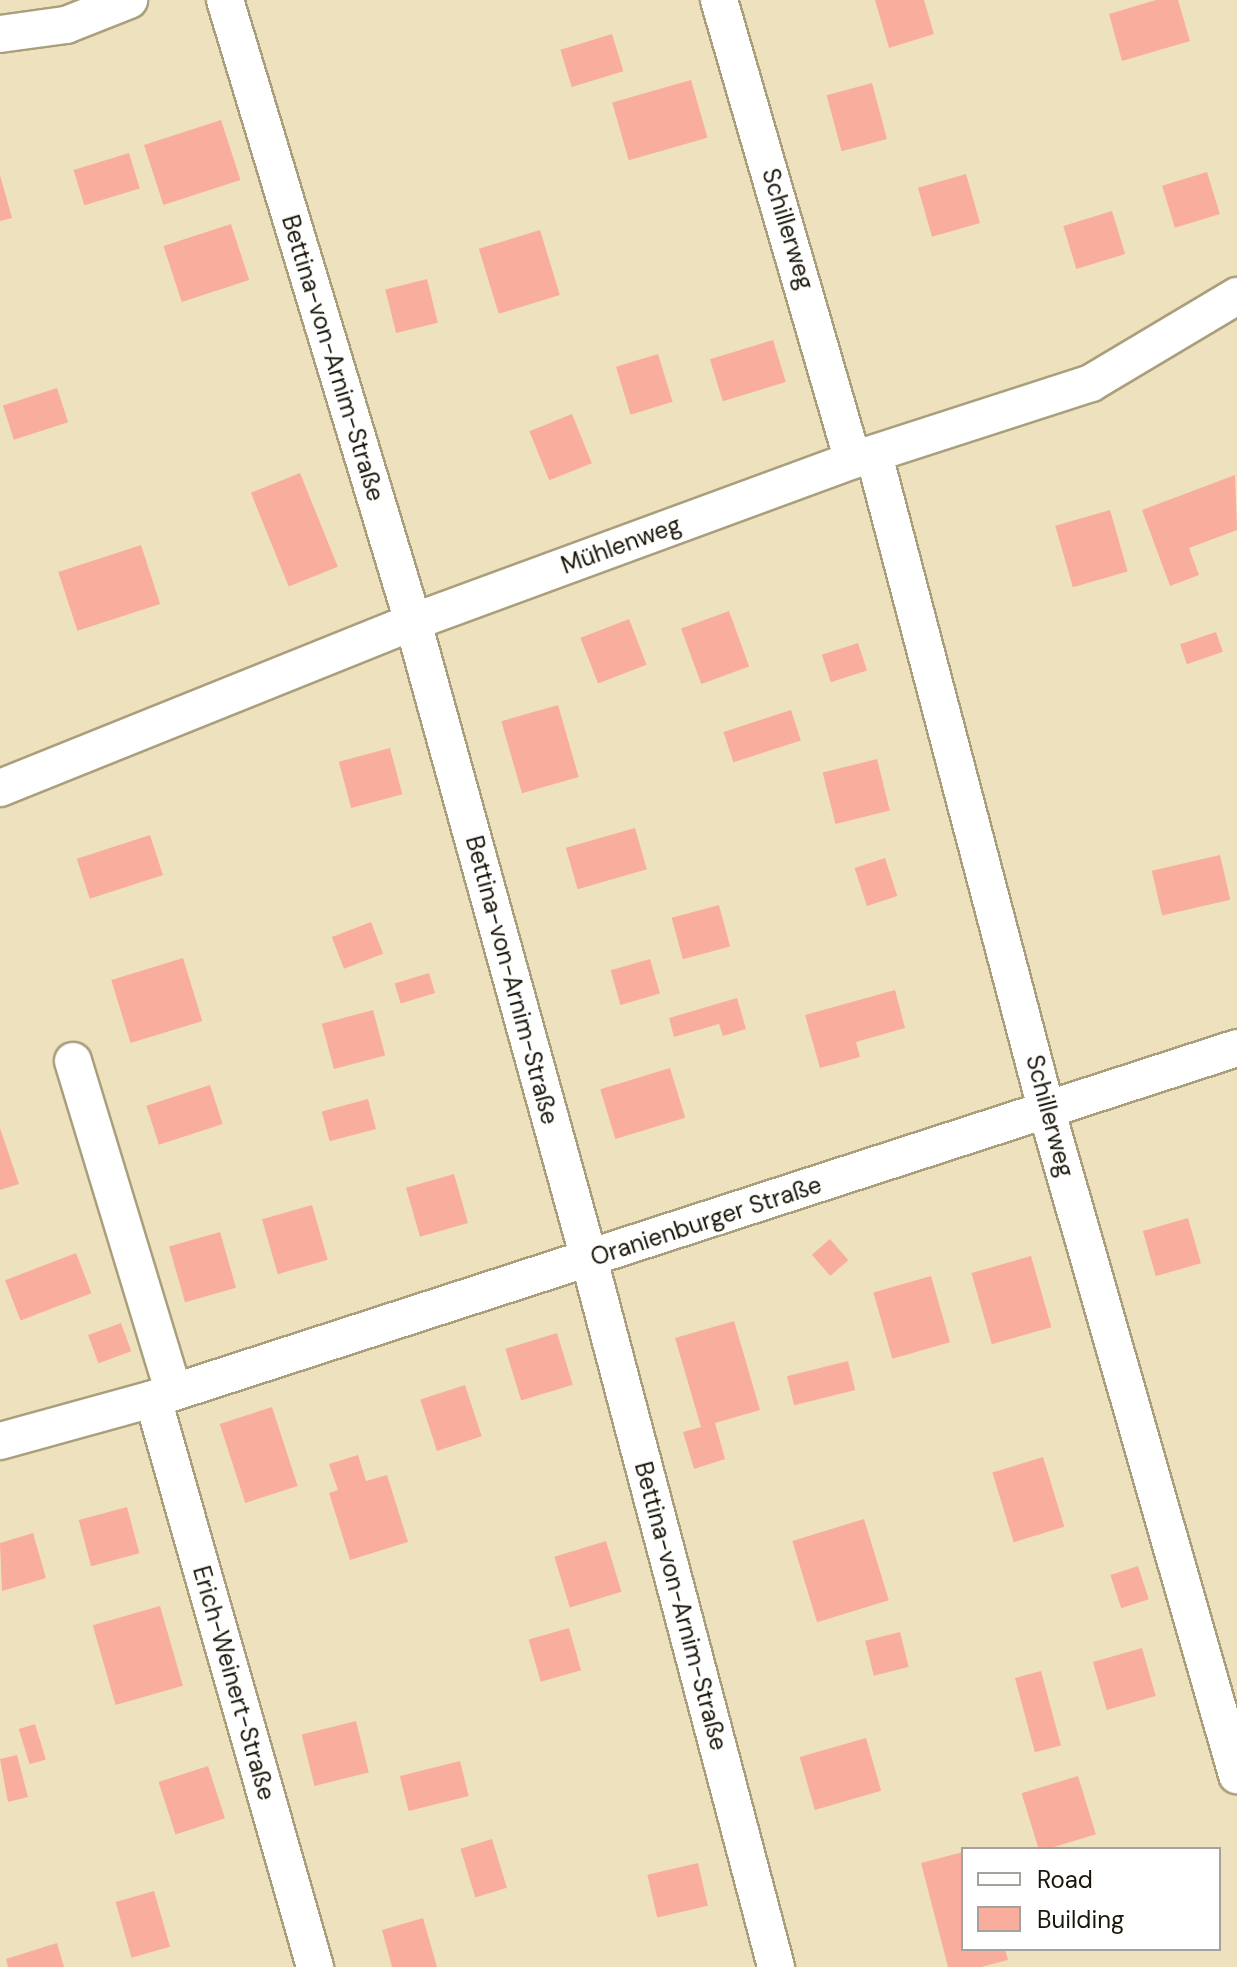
<!DOCTYPE html>
<html>
<head>
<meta charset="utf-8">
<style>
	body { margin:0 }
	#map { position:relative; width:1237px; height:1967px; overflow:hidden; background:#eee2be; font-family:"DM Sans",sans-serif }
	div>[style] { position:absolute }
	.building>* { inset:0; background:#f9ae9d; transform-origin:0 0 }
	.roads { filter:drop-shadow(2px 0 #aa9f7c) drop-shadow(-2px 0 #aa9f7c) drop-shadow(0 2px #aa9f7c) drop-shadow(0 -2px #aa9f7c) }
	.minor>* { height:36px; margin:-18px; padding:0 18px; transform-origin:18px; border-radius:18px; background:#fff }
	span { translate:-50% -50%; white-space:nowrap; text-align:center; line-height:1.15; -webkit-text-stroke:6px #fff; paint-order:stroke }
	.street-label { font-size:24px; color:#1a1609 }
	.legend { position:absolute; left:961px; top:1847px; width:260px; height:104px; box-sizing:border-box; background:#fff; border:2px solid #a3a29d; margin:0; padding:10px 14px; list-style:none; font-size:24px; color:#1a1609 }
	.legend li { display:flex; align-items:center; gap:16px; height:40px }
	.legend b { width:40px; border:2px solid #a3a29d }
</style>
</head>
<body>
<div id="map">
	<div class="building">
		<i style="clip-path:polygon(875px 0,924px 0,934px 34px,889px 48px)"></i>
		<i style="clip-path:polygon(1156px 0,1178px 0,1190px 41px,1122px 61px,1109px 14px)"></i>
		<i style="left:612px;top:34px;width:39px;height:54px;rotate:73deg"></i>
		<i style="left:691px;top:80px;width:60px;height:82px;rotate:74deg"></i>
		<i style="left:872px;top:83px;width:58px;height:47px;rotate:75deg"></i>
		<i style="left:221px;top:120px;width:63px;height:81px;rotate:72deg"></i>
		<i style="left:129px;top:153px;width:37px;height:58px;rotate:73deg"></i>
		<i style="left:1207px;top:172px;width:44px;height:47px;rotate:73deg"></i>
		<i style="left:966px;top:174px;width:51px;height:50px;rotate:74deg"></i>
		<i style="clip-path:polygon(0 175px,12px 218px,0 221px)"></i>
		<i style="left:1112px;top:211px;width:45px;height:51px;rotate:73deg"></i>
		<i style="left:231px;top:224px;width:59px;height:71px;rotate:72deg"></i>
		<i style="left:540px;top:230px;width:68px;height:64px;rotate:73deg"></i>
		<i style="left:427px;top:279px;width:45px;height:43px;rotate:76deg"></i>
		<i style="left:773px;top:340px;width:44px;height:66px;rotate:73deg"></i>
		<i style="left:658px;top:354px;width:50px;height:44px;rotate:73deg"></i>
		<i style="left:57px;top:388px;width:36px;height:57px;rotate:72deg"></i>
		<i style="left:572px;top:414px;width:53px;height:46px;rotate:68deg"></i>
		<i style="left:300px;top:473px;width:101px;height:53px;rotate:68deg"></i>
		<i style="clip-path:polygon(1235px 475px,1237px 530px,1189px 548px,1199px 575px,1170px 586px,1142px 510px)"></i>
		<i style="left:1110px;top:510px;width:64px;height:57px;rotate:74deg"></i>
		<i style="left:141px;top:545px;width:62px;height:87px;rotate:72deg"></i>
		<i style="left:729px;top:611px;width:59px;height:51px;rotate:70deg"></i>
		<i style="left:629px;top:619px;width:49px;height:52px;rotate:69deg"></i>
		<i style="left:1216px;top:632px;width:21px;height:38px;rotate:71deg"></i>
		<i style="left:858px;top:643px;width:29px;height:38px;rotate:72deg"></i>
		<i style="left:558px;top:705px;width:75px;height:59px;rotate:74deg"></i>
		<i style="left:791px;top:710px;width:32px;height:71px;rotate:72deg"></i>
		<i style="left:390px;top:748px;width:48px;height:53px;rotate:75deg"></i>
		<i style="left:877px;top:759px;width:53px;height:56px;rotate:76deg"></i>
		<i style="left:635px;top:828px;width:43px;height:72px;rotate:74deg"></i>
		<i style="left:150px;top:835px;width:42px;height:77px;rotate:72deg"></i>
		<i style="left:1220px;top:855px;width:46px;height:70px;rotate:77deg"></i>
		<i style="left:885px;top:858px;width:40px;height:32px;rotate:72deg"></i>
		<i style="left:719px;top:905px;width:43px;height:49px;rotate:75deg"></i>
		<i style="left:371px;top:922px;width:34px;height:42px;rotate:69deg"></i>
		<i style="left:183px;top:958px;width:66px;height:75px;rotate:73deg"></i>
		<i style="left:650px;top:959px;width:36px;height:41px;rotate:74deg"></i>
		<i style="left:429px;top:973px;width:21px;height:36px;rotate:73deg"></i>
		<i style="clip-path:polygon(895px 990px,905px 1028px,856px 1042px,860px 1057px,820px 1068px,805px 1015px)"></i>
		<i style="clip-path:polygon(737px 998px,746px 1029px,723px 1036px,719px 1024px,674px 1037px,669px 1018px)"></i>
		<i style="left:373px;top:1010px;width:47px;height:53px;rotate:75deg"></i>
		<i style="left:670px;top:1068px;width:52px;height:73px;rotate:73deg"></i>
		<i style="left:210px;top:1085px;width:41px;height:67px;rotate:72deg"></i>
		<i style="left:368px;top:1099px;width:31px;height:48px;rotate:75deg"></i>
		<i style="clip-path:polygon(0 1128px,19px 1184px,0 1190px)"></i>
		<i style="left:454px;top:1174px;width:51px;height:50px;rotate:74deg"></i>
		<i style="left:312px;top:1205px;width:57px;height:52px;rotate:74deg"></i>
		<i style="left:1188px;top:1218px;width:47px;height:47px;rotate:74deg"></i>
		<i style="left:220px;top:1232px;width:58px;height:53px;rotate:74deg"></i>
		<i style="left:830px;top:1239px;width:28px;height:24px;rotate:49deg"></i>
		<i style="left:76px;top:1253px;width:43px;height:76px;rotate:69deg"></i>
		<i style="left:1031px;top:1256px;width:74px;height:62px;rotate:74deg"></i>
		<i style="left:931px;top:1276px;width:69px;height:60px;rotate:74deg"></i>
		<i style="clip-path:polygon(734px 1321px,760px 1410px,715px 1423px,725px 1459px,694px 1469px,683px 1432px,701px 1427px,675px 1338px)"></i>
		<i style="left:121px;top:1323px;width:30px;height:35px;rotate:70deg"></i>
		<i style="left:557px;top:1333px;width:54px;height:54px;rotate:73deg"></i>
		<i style="left:848px;top:1361px;width:30px;height:63px;rotate:76deg"></i>
		<i style="left:465px;top:1385px;width:54px;height:47px;rotate:72deg"></i>
		<i style="left:272px;top:1407px;width:83px;height:55px;rotate:72deg"></i>
		<i style="clip-path:polygon(358px 1455px,366px 1481px,387px 1475px,408px 1542px,350px 1560px,329px 1493px,338px 1490px,329px 1464px)"></i>
		<i style="left:1043px;top:1457px;width:73px;height:53px;rotate:73deg"></i>
		<i style="left:127px;top:1507px;width:48px;height:50px;rotate:75deg"></i>
		<i style="left:864px;top:1519px;width:85px;height:75px;rotate:73deg"></i>
		<i style="clip-path:polygon(33px 1533px,46px 1578px,2px 1591px,0 1543px)"></i>
		<i style="left:606px;top:1541px;width:53px;height:54px;rotate:73deg"></i>
		<i style="left:1138px;top:1566px;width:35px;height:29px;rotate:72deg"></i>
		<i style="left:160px;top:1606px;width:83px;height:70px;rotate:74deg"></i>
		<i style="left:569px;top:1628px;width:44px;height:42px;rotate:74deg"></i>
		<i style="left:900px;top:1632px;width:36px;height:36px;rotate:76deg"></i>
		<i style="left:1142px;top:1648px;width:50px;height:51px;rotate:74deg"></i>
		<i style="left:1041px;top:1671px;width:77px;height:27px;rotate:75deg"></i>
		<i style="left:356px;top:1721px;width:53px;height:56px;rotate:76deg"></i>
		<i style="left:35px;top:1724px;width:37px;height:17px;rotate:73deg"></i>
		<i style="left:866px;top:1738px;width:55px;height:69px;rotate:74deg"></i>
		<i style="clip-path:polygon(17px 1755px,28px 1797px,8px 1802px,0 1759px)"></i>
		<i style="left:460px;top:1761px;width:36px;height:62px;rotate:76deg"></i>
		<i style="left:208px;top:1766px;width:55px;height:52px;rotate:72deg"></i>
		<i style="left:1078px;top:1776px;width:61px;height:59px;rotate:73deg"></i>
		<i style="left:492px;top:1839px;width:51px;height:33px;rotate:73deg"></i>
		<i style="clip-path:polygon(963px 1852px,963px 1949px,1005px 1949px,1008px 1960px,981px 1967px,948px 1967px,921px 1863px)"></i>
		<i style="left:698px;top:1863px;width:44px;height:52px;rotate:77deg"></i>
		<i style="left:154px;top:1891px;width:58px;height:40px;rotate:74deg"></i>
		<i style="clip-path:polygon(423px 1918px,437px 1967px,392px 1967px,382px 1930px)"></i>
		<i style="clip-path:polygon(57px 1943px,64px 1967px,8px 1967px,6px 1959px)"></i>
	</div>
	<div class="roads">
		<div class="minor">
			<i style="left:225px;top:0;width:650px;rotate:73.18deg"></i>
			<i style="left:413px;top:622px;width:661px;rotate:74.55deg"></i>
			<i style="left:589px;top:1259px;width:732px;rotate:75.2deg"></i>
			<i style="left:719px;top:0;width:479px;rotate:73.8deg"></i>
			<i style="left:0;top:34px;width:67px;rotate:-7.8deg"></i>
			<i style="left:66px;top:25px;width:68px;rotate:-21.6deg"></i>
			<i style="left:874px;top:455px;width:679px;rotate:75.25deg"></i>
			<i style="left:1047px;top:1112px;width:690px;rotate:74.01deg"></i>
			<i style="left:0;top:788px;width:445px;rotate:-21.9deg"></i>
			<i style="left:413px;top:622px;width:469px;rotate:-20.2deg"></i>
			<i style="left:853px;top:460px;width:250px;rotate:-17.9deg"></i>
			<i style="left:1091px;top:383px;width:170px;rotate:-30.8deg"></i>
			<i style="left:73px;top:1061px;width:345px;rotate:73.1deg"></i>
			<i style="left:153px;top:1399px;width:591px;rotate:74.08deg"></i>
			<i style="left:0;top:1441px;width:159px;rotate:-15.4deg"></i>
			<i style="left:153px;top:1399px;width:1139px;rotate:-17.94deg"></i>
		</div>
	</div>
	<div class="street-label">
		<span style="left:788px;top:229px;rotate:73deg">Schillerweg</span>
		<span style="left:333px;top:358px;rotate:73deg">Bettina-von-Arnim-Straße</span>
		<span style="left:621px;top:545px;rotate:-20deg">Mühlenweg</span>
		<span style="left:512px;top:980px;rotate:75deg">Bettina-von-Arnim-Straße</span>
		<span style="left:1050px;top:1116px;rotate:75deg">Schillerweg</span>
		<span style="left:706px;top:1221px;rotate:-18deg">Oranienburger Straße</span>
		<span style="left:681px;top:1606px;rotate:75deg">Bettina-von-Arnim-Straße</span>
		<span style="left:234px;top:1683px;rotate:74deg">Erich-Weinert-Straße</span>
	</div>
	<ul class="legend">
	<li><b style="height:10px;background:#fff"></b>Road</li>
	<li><b style="height:22px;background:#f9ae9d"></b>Building</li>
	</ul>
</div>
</body>
</html>
